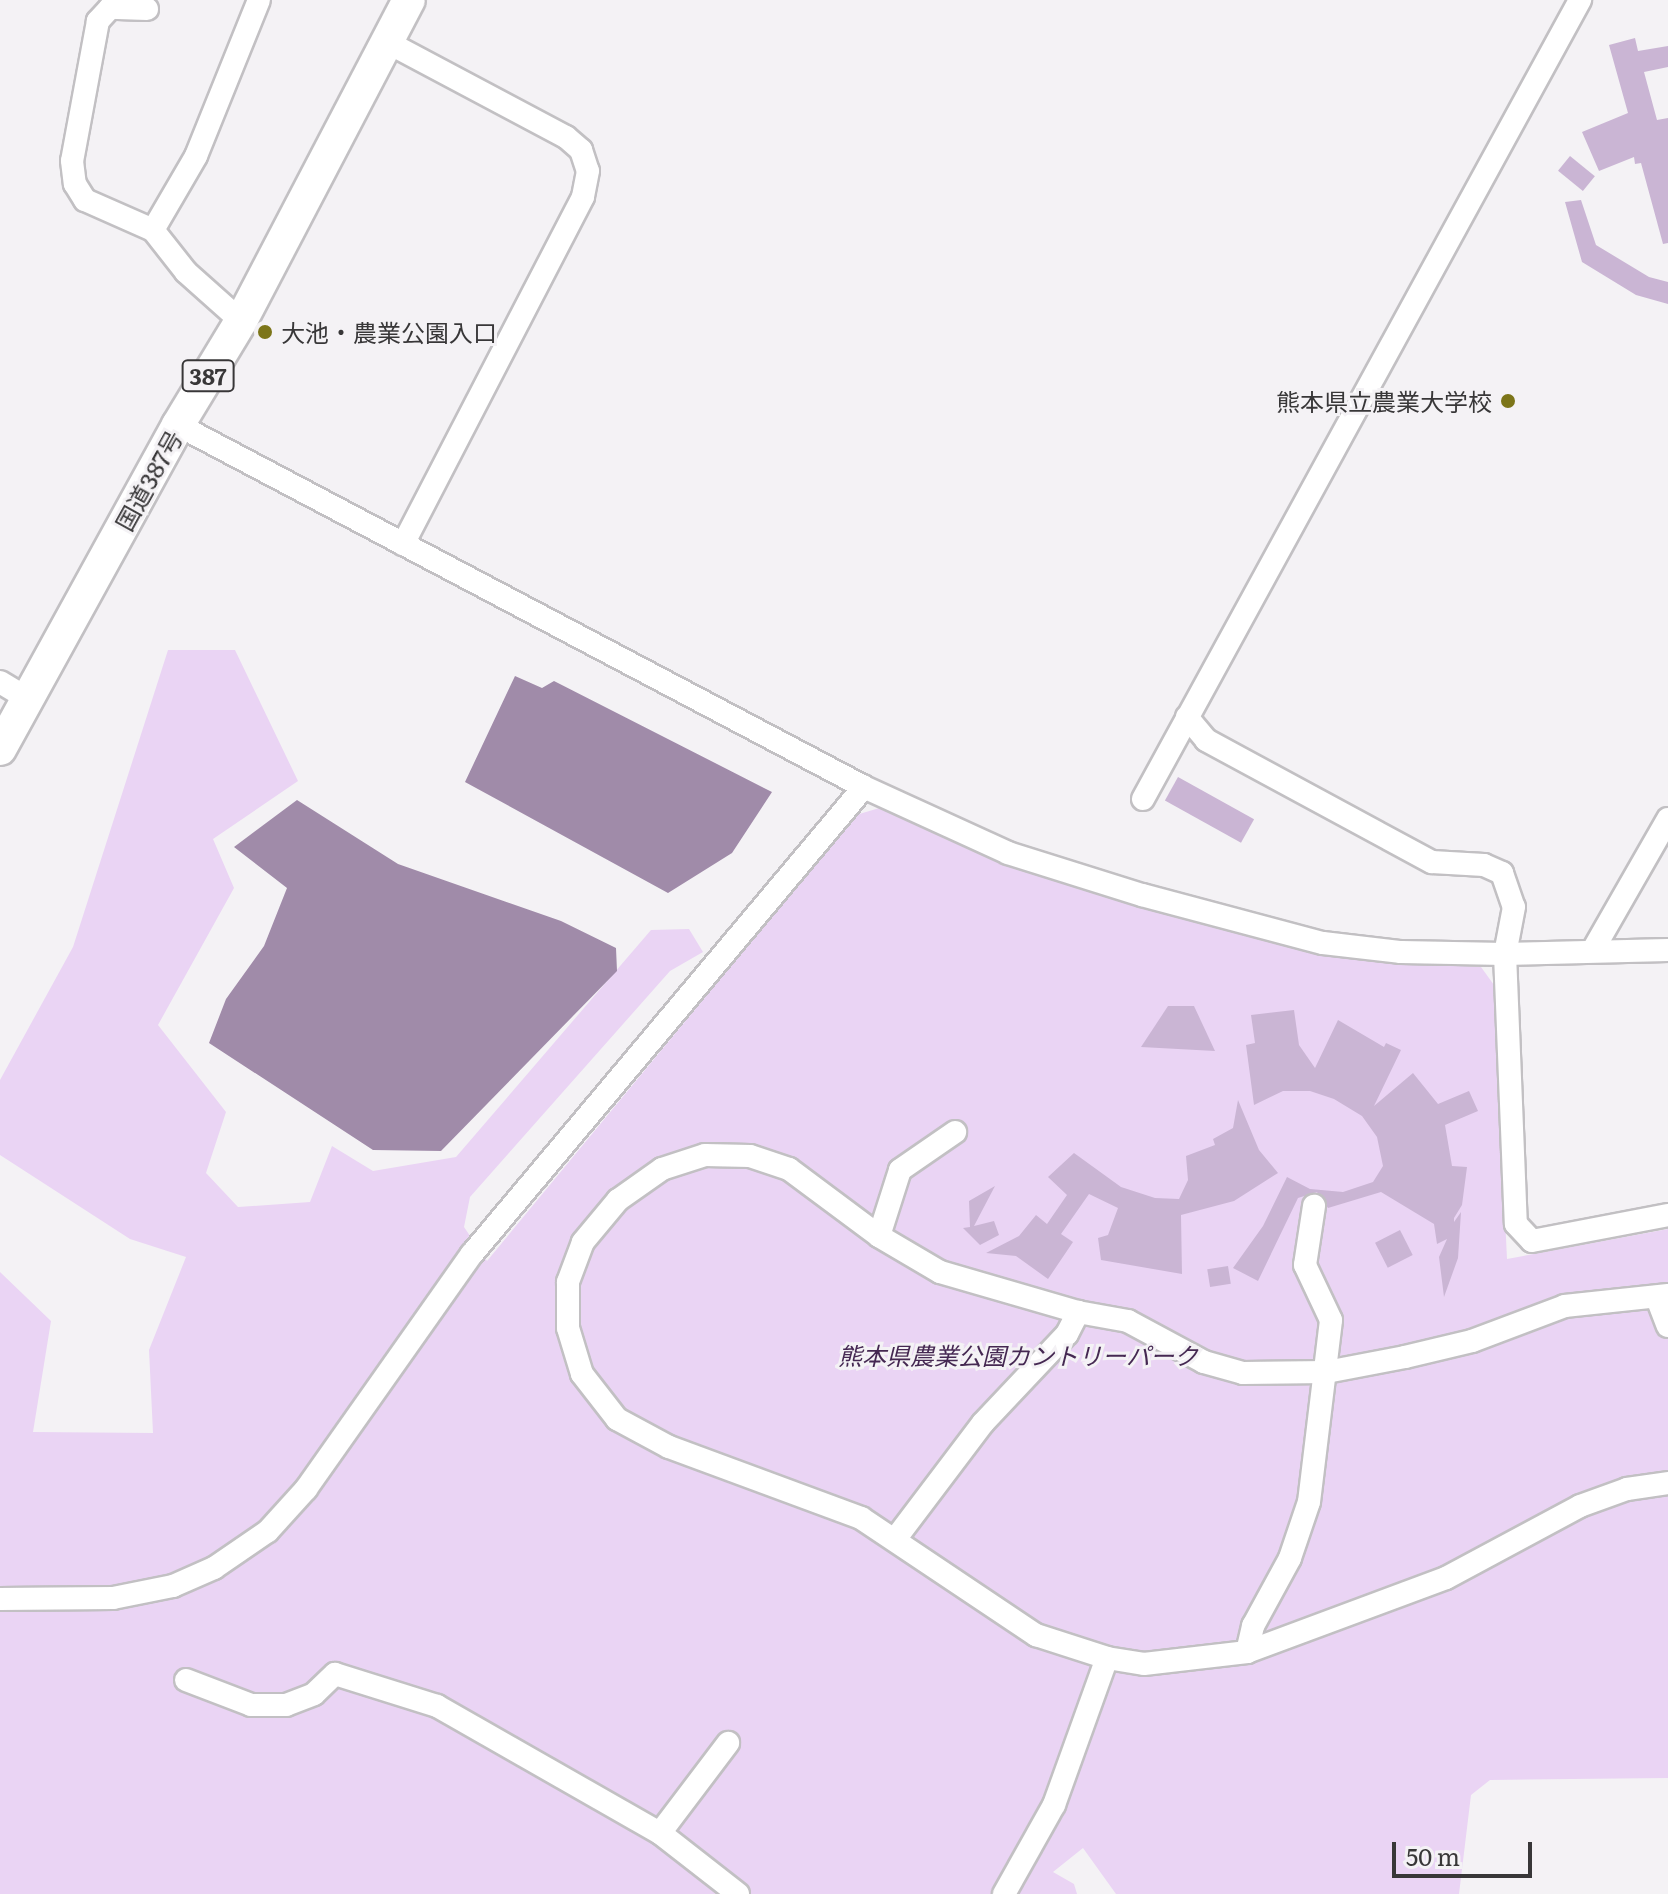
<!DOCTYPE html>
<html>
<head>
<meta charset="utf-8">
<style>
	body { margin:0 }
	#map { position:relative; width:1668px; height:1894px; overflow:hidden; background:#f4f2f5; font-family:Literata,"Noto Sans JP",serif }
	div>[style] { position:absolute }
	.green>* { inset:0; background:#ead4f4 }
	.water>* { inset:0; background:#a08ba9 }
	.building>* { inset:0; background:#cab5d4; transform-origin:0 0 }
	.roads { filter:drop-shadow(2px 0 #c2c0c3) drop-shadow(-2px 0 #c2c0c3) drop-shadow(0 2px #c2c0c3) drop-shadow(0 -2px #c2c0c3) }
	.minor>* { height:22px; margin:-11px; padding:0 11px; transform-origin:11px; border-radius:11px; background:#fff }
	.highway>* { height:32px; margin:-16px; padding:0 16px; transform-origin:16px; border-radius:16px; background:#fff }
	.dots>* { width:22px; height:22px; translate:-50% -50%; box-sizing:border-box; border:4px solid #f4f2f5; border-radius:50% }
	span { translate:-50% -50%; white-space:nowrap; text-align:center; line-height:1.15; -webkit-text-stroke:6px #f4f2f5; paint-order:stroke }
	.shield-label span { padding:2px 6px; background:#f4f2f5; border:2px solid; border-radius:6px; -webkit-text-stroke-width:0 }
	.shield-label { font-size:22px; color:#383738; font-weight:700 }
	.poi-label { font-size:24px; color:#383738 }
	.left { translate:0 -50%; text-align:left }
	.right { translate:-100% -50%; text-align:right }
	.street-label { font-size:24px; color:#383738 }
	.park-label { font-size:24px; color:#452852; font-style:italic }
	.scale { position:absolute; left:1392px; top:1842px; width:140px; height:36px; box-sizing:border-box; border:4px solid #383738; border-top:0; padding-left:10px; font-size:24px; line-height:28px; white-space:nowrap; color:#383738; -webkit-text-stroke:6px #f4f2f5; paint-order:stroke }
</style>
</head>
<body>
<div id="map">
	<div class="green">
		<i style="clip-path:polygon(168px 650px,235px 650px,298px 781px,213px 839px,234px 888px,158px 1025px,226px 1112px,206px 1173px,238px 1207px,310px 1202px,332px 1146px,373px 1171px,456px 1157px,651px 930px,689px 929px,703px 952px,670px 971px,470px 1197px,464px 1227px,487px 1261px,856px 815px,886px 806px,1006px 863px,1319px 954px,1481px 967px,1494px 985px,1507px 1259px,1668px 1229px,1668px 1778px,1490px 1780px,1471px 1795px,1459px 1894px,1116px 1894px,1083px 1848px,1053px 1872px,1074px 1884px,1077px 1894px,0 1894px,0 1272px,51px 1321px,33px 1432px,153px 1433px,149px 1350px,186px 1257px,130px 1239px,0 1155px,0 1080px,73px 947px)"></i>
	</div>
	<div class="water">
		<i style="clip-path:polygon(515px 676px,542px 688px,554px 681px,772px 792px,732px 853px,668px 893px,465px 782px)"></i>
		<i style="clip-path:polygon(297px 800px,398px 864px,561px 921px,616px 948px,617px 971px,441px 1151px,373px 1150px,209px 1043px,226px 999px,264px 946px,287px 888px,234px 847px)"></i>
	</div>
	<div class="building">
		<i style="clip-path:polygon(1635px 38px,1638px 51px,1668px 46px,1668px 67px,1644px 72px,1657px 120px,1668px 118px,1668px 243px,1663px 244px,1641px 163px,1635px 164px,1634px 157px,1599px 171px,1582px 132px,1628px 113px,1609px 45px)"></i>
		<i style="left:1570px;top:156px;width:32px;height:19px;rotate:39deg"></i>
		<i style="clip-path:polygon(1581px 200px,1596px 245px,1649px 277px,1668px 282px,1668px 304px,1636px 295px,1582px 262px,1565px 202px)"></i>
		<i style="left:1178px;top:777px;width:87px;height:27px;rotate:29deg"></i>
		<i style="clip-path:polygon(1168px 1006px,1194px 1006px,1215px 1051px,1141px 1047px)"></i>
		<i style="clip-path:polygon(1294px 1010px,1299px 1045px,1315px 1068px,1338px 1020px,1384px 1047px,1386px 1043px,1401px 1050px,1374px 1106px,1413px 1073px,1438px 1104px,1469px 1091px,1478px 1111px,1445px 1125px,1452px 1166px,1467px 1167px,1462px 1205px,1454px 1218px,1454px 1222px,1461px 1212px,1458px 1258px,1444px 1297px,1439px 1257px,1447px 1239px,1437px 1244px,1434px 1224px,1381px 1192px,1328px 1208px,1317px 1192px,1298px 1198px,1258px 1281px,1233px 1268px,1263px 1226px,1287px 1177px,1310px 1189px,1343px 1192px,1373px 1182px,1383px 1166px,1377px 1137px,1362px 1116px,1334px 1099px,1310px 1091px,1283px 1091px,1254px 1105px,1246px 1045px,1255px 1043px,1251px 1015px)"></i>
		<i style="clip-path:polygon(1238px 1100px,1259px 1150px,1278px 1173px,1234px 1201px,1181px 1215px,1182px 1274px,1101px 1260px,1098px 1238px,1108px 1235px,1118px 1208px,1089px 1194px,1061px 1234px,1073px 1242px,1048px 1279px,1016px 1256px,986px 1253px,1019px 1236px,1036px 1215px,1047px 1224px,1067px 1195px,1048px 1177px,1074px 1153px,1121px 1187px,1155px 1198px,1179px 1199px,1188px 1180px,1186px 1156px,1215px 1145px,1213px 1139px,1233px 1128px)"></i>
		<i style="clip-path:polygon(995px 1186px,974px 1226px,994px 1221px,999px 1235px,980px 1245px,963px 1228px,970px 1227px,969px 1201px)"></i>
		<i style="left:1400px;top:1230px;width:28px;height:28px;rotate:63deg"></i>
		<i style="left:1228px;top:1266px;width:18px;height:21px;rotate:81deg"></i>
	</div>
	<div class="roads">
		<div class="minor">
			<i style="left:147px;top:9px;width:37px;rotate:-178deg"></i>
			<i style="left:110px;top:8px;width:18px;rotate:133deg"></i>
			<i style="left:98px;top:21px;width:142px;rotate:100.5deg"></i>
			<i style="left:72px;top:161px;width:23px;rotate:83deg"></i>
			<i style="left:75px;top:184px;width:19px;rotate:58deg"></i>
			<i style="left:85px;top:200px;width:74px;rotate:23.8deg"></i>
			<i style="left:153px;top:230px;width:53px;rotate:51.8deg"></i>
			<i style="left:186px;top:272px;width:74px;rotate:41.7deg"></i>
			<i style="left:387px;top:42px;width:203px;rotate:28deg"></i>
			<i style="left:566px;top:137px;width:20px;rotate:41deg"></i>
			<i style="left:581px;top:150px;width:22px;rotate:72deg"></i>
			<i style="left:588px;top:171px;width:26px;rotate:101deg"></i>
			<i style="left:583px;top:197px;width:391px;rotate:117.4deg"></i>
			<i style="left:153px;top:230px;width:86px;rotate:-59.8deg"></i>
			<i style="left:196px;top:156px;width:168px;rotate:-68deg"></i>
			<i style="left:178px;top:425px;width:776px;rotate:27.82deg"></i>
			<i style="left:864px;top:787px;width:158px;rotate:24.6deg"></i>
			<i style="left:1008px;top:853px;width:140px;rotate:17.4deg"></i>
			<i style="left:1142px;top:895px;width:187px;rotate:14.9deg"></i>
			<i style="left:1323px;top:943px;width:79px;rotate:6.6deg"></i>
			<i style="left:1401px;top:952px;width:104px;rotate:1.1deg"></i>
			<i style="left:1505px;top:954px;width:270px;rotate:87.7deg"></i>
			<i style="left:1516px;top:1224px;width:23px;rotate:47deg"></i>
			<i style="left:1532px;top:1241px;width:138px;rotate:-10.8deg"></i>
			<i style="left:0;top:682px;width:31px;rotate:31deg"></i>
			<i style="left:1187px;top:717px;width:30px;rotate:50deg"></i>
			<i style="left:1206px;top:740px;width:257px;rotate:28.4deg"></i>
			<i style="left:1432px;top:862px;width:52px;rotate:3.3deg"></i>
			<i style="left:1484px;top:865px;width:20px;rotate:24deg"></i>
			<i style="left:1502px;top:873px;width:36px;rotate:71deg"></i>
			<i style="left:1514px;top:907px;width:48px;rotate:100.8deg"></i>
			<i style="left:1505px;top:954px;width:163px;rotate:-1.4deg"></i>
			<i style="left:1143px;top:799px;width:911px;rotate:-61.32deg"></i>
			<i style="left:1593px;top:950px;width:151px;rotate:-60.2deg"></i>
			<i style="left:879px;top:1236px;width:69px;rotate:-72.3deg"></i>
			<i style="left:900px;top:1170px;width:67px;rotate:-34.6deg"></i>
			<i style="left:1668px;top:1295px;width:104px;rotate:173.9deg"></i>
			<i style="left:1565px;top:1306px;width:99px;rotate:159.4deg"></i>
			<i style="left:1472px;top:1341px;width:69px;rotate:166.6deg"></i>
			<i style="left:1405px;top:1357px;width:80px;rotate:169.2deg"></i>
			<i style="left:1326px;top:1372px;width:83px;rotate:179.3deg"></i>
			<i style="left:1243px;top:1373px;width:41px;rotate:-164.2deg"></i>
			<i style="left:1204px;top:1362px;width:86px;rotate:-151.7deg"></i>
			<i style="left:1128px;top:1321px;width:51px;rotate:-169.8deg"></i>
			<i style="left:1078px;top:1312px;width:144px;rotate:-163.8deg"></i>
			<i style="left:940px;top:1272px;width:71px;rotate:-149.5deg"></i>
			<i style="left:879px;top:1236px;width:112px;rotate:-143.3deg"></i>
			<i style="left:789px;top:1169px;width:41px;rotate:-161.6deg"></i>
			<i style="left:750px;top:1156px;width:45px;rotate:-178.7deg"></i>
			<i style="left:705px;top:1155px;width:45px;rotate:162deg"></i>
			<i style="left:662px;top:1169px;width:54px;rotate:144.8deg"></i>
			<i style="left:618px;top:1200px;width:55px;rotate:129.8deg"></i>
			<i style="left:583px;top:1242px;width:43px;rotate:110.6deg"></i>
			<i style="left:568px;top:1282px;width:46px;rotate:90deg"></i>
			<i style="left:568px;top:1328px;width:48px;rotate:73.1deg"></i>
			<i style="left:582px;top:1374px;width:57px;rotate:52.1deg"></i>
			<i style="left:617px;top:1419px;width:59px;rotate:28.3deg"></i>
			<i style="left:669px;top:1447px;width:205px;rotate:20.3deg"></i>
			<i style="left:861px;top:1518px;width:211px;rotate:33.8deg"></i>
			<i style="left:1036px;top:1635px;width:75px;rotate:17.9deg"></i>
			<i style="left:1107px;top:1658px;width:37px;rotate:9deg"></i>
			<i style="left:1144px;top:1664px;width:104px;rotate:-6.6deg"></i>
			<i style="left:1247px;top:1652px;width:212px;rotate:-20.4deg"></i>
			<i style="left:1446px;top:1578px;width:152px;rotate:-28.2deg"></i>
			<i style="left:1580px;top:1506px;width:50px;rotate:-19.9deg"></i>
			<i style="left:1627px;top:1489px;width:41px;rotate:-8.3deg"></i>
			<i style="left:1657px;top:1298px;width:30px;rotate:69deg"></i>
			<i style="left:896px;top:1538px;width:144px;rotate:-52.9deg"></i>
			<i style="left:983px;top:1423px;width:122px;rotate:-46.7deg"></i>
			<i style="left:1067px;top:1334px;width:25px;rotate:-63deg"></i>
			<i style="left:0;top:1599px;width:113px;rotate:-0.5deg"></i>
			<i style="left:113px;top:1598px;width:61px;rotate:-11.3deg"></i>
			<i style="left:173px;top:1586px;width:45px;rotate:-23.7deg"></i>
			<i style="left:214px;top:1568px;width:65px;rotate:-34.4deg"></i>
			<i style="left:268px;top:1531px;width:57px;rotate:-47.9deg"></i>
			<i style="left:306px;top:1489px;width:288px;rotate:-54.8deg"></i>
			<i style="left:472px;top:1254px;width:610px;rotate:-49.99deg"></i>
			<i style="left:1247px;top:1652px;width:27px;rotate:-77deg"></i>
			<i style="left:1253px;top:1626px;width:77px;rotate:-61.4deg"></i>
			<i style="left:1290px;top:1558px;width:59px;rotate:-71.3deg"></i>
			<i style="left:1309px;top:1502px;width:183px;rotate:-83.1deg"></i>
			<i style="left:1331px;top:1320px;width:61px;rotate:-115.3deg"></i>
			<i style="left:1305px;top:1265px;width:60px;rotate:-81.3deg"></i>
			<i style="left:186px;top:1680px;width:70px;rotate:21deg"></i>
			<i style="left:251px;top:1705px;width:35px"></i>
			<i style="left:286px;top:1705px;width:30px;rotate:-21deg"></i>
			<i style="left:314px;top:1694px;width:29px;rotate:-44deg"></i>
			<i style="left:335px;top:1674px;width:107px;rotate:17.4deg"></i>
			<i style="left:437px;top:1706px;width:257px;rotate:29.7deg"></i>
			<i style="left:660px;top:1833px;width:99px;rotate:38deg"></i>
			<i style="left:660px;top:1833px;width:113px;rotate:-52.9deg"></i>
			<i style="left:1004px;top:1894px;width:102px;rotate:-60.7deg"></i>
			<i style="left:1054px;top:1805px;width:156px;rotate:-70.2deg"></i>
		</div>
		<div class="highway">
			<i style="left:0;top:749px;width:370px;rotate:-61.2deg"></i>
			<i style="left:178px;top:425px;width:122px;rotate:-58.8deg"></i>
			<i style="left:241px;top:321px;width:362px;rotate:-62.4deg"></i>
		</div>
	</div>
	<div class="dots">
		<i style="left:265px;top:332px;background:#7c7519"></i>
		<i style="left:1508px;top:401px;background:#7c7519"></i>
	</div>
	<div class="shield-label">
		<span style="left:208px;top:376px">387</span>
	</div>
	<div class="poi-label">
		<span class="left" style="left:281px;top:332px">大池・農業公園入口</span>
		<span class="right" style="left:1492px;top:401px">熊本県立農業大学校</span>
	</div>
	<div class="street-label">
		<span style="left:148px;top:480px;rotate:-61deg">国道387号</span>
	</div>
	<div class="park-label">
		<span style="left:1018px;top:1355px">熊本県農業公園カントリーパーク</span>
	</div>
	<div class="scale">50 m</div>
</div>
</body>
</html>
